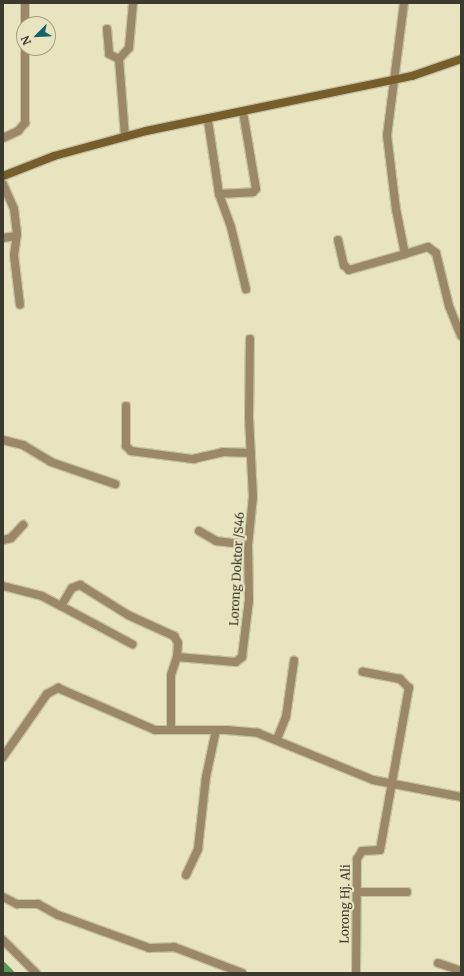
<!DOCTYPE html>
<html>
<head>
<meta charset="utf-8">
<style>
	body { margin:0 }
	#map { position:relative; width:464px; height:976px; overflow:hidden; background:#e8e4c0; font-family:Merriweather,serif }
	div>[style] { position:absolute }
	.canal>* { height:8px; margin:-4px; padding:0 4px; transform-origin:4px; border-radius:4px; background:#5a985a }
	.roads { filter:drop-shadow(1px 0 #c6c2a2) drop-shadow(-1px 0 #c6c2a2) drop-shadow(0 1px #c6c2a2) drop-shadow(0 -1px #c6c2a2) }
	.street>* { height:8px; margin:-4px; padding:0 4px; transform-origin:4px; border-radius:4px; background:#9a8868 }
	.secondary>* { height:8px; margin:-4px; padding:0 4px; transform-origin:4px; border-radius:4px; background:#775d2b }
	span { translate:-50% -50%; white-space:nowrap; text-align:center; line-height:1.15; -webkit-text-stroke:4px #e8e4c0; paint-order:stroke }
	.street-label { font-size:12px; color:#3c3a2c }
	.frame { position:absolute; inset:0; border:4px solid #3c3a2c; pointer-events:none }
	.north { position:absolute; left:16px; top:16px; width:40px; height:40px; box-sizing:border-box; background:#e8e4c0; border:1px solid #a3a085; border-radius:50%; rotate:246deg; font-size:11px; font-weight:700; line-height:16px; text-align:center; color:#3c3a2c }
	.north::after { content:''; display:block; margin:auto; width:14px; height:18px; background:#14626b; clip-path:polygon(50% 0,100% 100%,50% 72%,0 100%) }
</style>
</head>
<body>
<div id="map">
	<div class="canal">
		<i style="left:3px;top:966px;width:10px;rotate:45deg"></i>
	</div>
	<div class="roads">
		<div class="street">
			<i style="left:25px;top:3px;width:21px;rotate:90deg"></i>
			<i style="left:404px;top:3px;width:133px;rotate:97.3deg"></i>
			<i style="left:387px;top:135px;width:75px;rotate:83.1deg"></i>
			<i style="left:396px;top:209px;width:46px;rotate:78.7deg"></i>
			<i style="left:405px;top:254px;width:24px;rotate:-17deg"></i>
			<i style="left:428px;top:247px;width:10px;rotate:37deg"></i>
			<i style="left:436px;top:253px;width:55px;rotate:76.2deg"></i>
			<i style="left:449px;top:306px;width:32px;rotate:68deg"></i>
			<i style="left:107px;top:29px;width:25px;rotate:85deg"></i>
			<i style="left:109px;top:54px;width:11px;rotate:27deg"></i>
			<i style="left:208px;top:121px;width:74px;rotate:81.4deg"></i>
			<i style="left:219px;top:194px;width:34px;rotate:-3deg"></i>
			<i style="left:253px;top:192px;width:4px;rotate:-45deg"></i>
			<i style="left:256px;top:189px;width:78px;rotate:-99.6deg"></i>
			<i style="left:125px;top:137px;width:78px;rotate:-94.4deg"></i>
			<i style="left:119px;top:59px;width:15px;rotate:-48deg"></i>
			<i style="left:129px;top:48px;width:45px;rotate:-84.9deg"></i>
			<i style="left:3px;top:138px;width:17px;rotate:-25deg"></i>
			<i style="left:18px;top:131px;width:11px;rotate:-49deg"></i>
			<i style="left:25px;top:123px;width:75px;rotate:-90deg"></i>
			<i style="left:3px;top:184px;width:27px;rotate:66deg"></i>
			<i style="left:14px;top:209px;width:25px;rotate:83deg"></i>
			<i style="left:17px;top:234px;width:21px;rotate:98deg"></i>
			<i style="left:14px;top:255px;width:50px;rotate:83.2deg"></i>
			<i style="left:219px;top:194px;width:35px;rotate:70deg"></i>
			<i style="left:231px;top:227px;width:64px;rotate:76.4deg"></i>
			<i style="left:3px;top:238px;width:13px;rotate:-9deg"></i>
			<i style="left:338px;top:240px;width:26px;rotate:77deg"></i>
			<i style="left:344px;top:265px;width:7px;rotate:45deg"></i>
			<i style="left:349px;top:270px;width:58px;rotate:-15.9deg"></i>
			<i style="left:126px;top:406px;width:40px;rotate:90deg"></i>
			<i style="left:126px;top:446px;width:7px;rotate:45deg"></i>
			<i style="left:131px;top:451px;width:63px;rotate:7.4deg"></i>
			<i style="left:193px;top:459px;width:31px;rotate:-13deg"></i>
			<i style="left:223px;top:452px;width:28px;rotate:2deg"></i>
			<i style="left:3px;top:440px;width:21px;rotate:14deg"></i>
			<i style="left:23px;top:445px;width:33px;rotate:31deg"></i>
			<i style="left:51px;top:462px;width:68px;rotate:19deg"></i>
			<i style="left:199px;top:531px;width:20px;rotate:30deg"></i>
			<i style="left:216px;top:541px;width:32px;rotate:7deg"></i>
			<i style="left:3px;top:540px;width:8px;rotate:-14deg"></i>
			<i style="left:11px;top:538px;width:18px;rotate:-47deg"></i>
			<i style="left:3px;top:586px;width:40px;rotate:14.4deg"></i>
			<i style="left:42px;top:596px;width:21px;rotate:28deg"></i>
			<i style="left:61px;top:606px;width:21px;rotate:-59deg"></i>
			<i style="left:72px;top:588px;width:9px;rotate:-21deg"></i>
			<i style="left:80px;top:585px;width:57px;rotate:32deg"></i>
			<i style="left:128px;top:615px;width:51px;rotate:24.5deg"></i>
			<i style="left:174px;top:636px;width:8px;rotate:60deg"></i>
			<i style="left:178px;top:643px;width:14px;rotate:94deg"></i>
			<i style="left:61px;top:606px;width:81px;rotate:28.2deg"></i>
			<i style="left:171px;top:730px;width:55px;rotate:-90deg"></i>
			<i style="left:171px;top:675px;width:19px;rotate:-72deg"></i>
			<i style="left:177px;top:657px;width:59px;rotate:4.8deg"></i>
			<i style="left:236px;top:662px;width:8px;rotate:-40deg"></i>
			<i style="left:242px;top:657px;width:57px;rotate:-83deg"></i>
			<i style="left:249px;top:600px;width:55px;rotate:-91deg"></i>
			<i style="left:248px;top:545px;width:48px;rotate:-84.1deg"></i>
			<i style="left:253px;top:497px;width:80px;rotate:-92.9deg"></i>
			<i style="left:249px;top:417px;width:78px;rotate:-89.3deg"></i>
			<i style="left:277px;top:739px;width:24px;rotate:-68deg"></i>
			<i style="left:286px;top:717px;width:57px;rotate:-81.9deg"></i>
			<i style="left:3px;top:757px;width:77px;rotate:-55.1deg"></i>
			<i style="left:47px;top:694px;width:13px;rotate:-29deg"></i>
			<i style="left:58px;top:688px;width:106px;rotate:23.4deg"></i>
			<i style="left:155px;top:730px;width:71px"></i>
			<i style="left:226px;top:730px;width:32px;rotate:5deg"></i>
			<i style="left:258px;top:733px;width:124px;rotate:22.2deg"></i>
			<i style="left:373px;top:780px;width:90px;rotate:10.9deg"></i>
			<i style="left:186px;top:875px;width:29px;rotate:-65deg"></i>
			<i style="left:198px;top:849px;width:72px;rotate:-83.7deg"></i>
			<i style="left:206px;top:777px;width:48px;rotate:-78deg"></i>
			<i style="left:357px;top:892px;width:50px"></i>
			<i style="left:3px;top:897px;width:16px;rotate:27deg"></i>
			<i style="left:17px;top:904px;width:21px"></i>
			<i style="left:38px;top:904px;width:23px;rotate:29deg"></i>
			<i style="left:58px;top:915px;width:97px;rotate:19.9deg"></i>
			<i style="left:149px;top:948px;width:25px;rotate:-2deg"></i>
			<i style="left:174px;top:947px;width:73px;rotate:20.9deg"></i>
			<i style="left:3px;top:940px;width:47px;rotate:45deg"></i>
			<i style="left:438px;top:963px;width:24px;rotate:19deg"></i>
			<i style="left:356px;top:973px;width:114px;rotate:-89.5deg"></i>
			<i style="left:357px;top:859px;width:9px;rotate:-58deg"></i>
			<i style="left:362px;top:851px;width:18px;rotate:-3deg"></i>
			<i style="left:380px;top:850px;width:165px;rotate:-79.9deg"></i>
			<i style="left:409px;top:688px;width:13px;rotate:-135deg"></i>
			<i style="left:400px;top:679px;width:38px;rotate:-169deg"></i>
		</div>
		<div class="secondary">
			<i style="left:3px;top:176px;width:55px;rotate:-21.4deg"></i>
			<i style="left:54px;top:156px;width:95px;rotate:-15.2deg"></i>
			<i style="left:146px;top:131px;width:272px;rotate:-11.7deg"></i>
			<i style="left:412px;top:76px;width:52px;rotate:-19.1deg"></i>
		</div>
	</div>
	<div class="street-label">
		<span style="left:237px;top:569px;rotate:-87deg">Lorong Doktor /S46</span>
		<span style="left:345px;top:904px;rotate:-89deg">Lorong Hj. Ali</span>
	</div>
	<div class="frame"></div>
	<div class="north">N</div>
</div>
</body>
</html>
